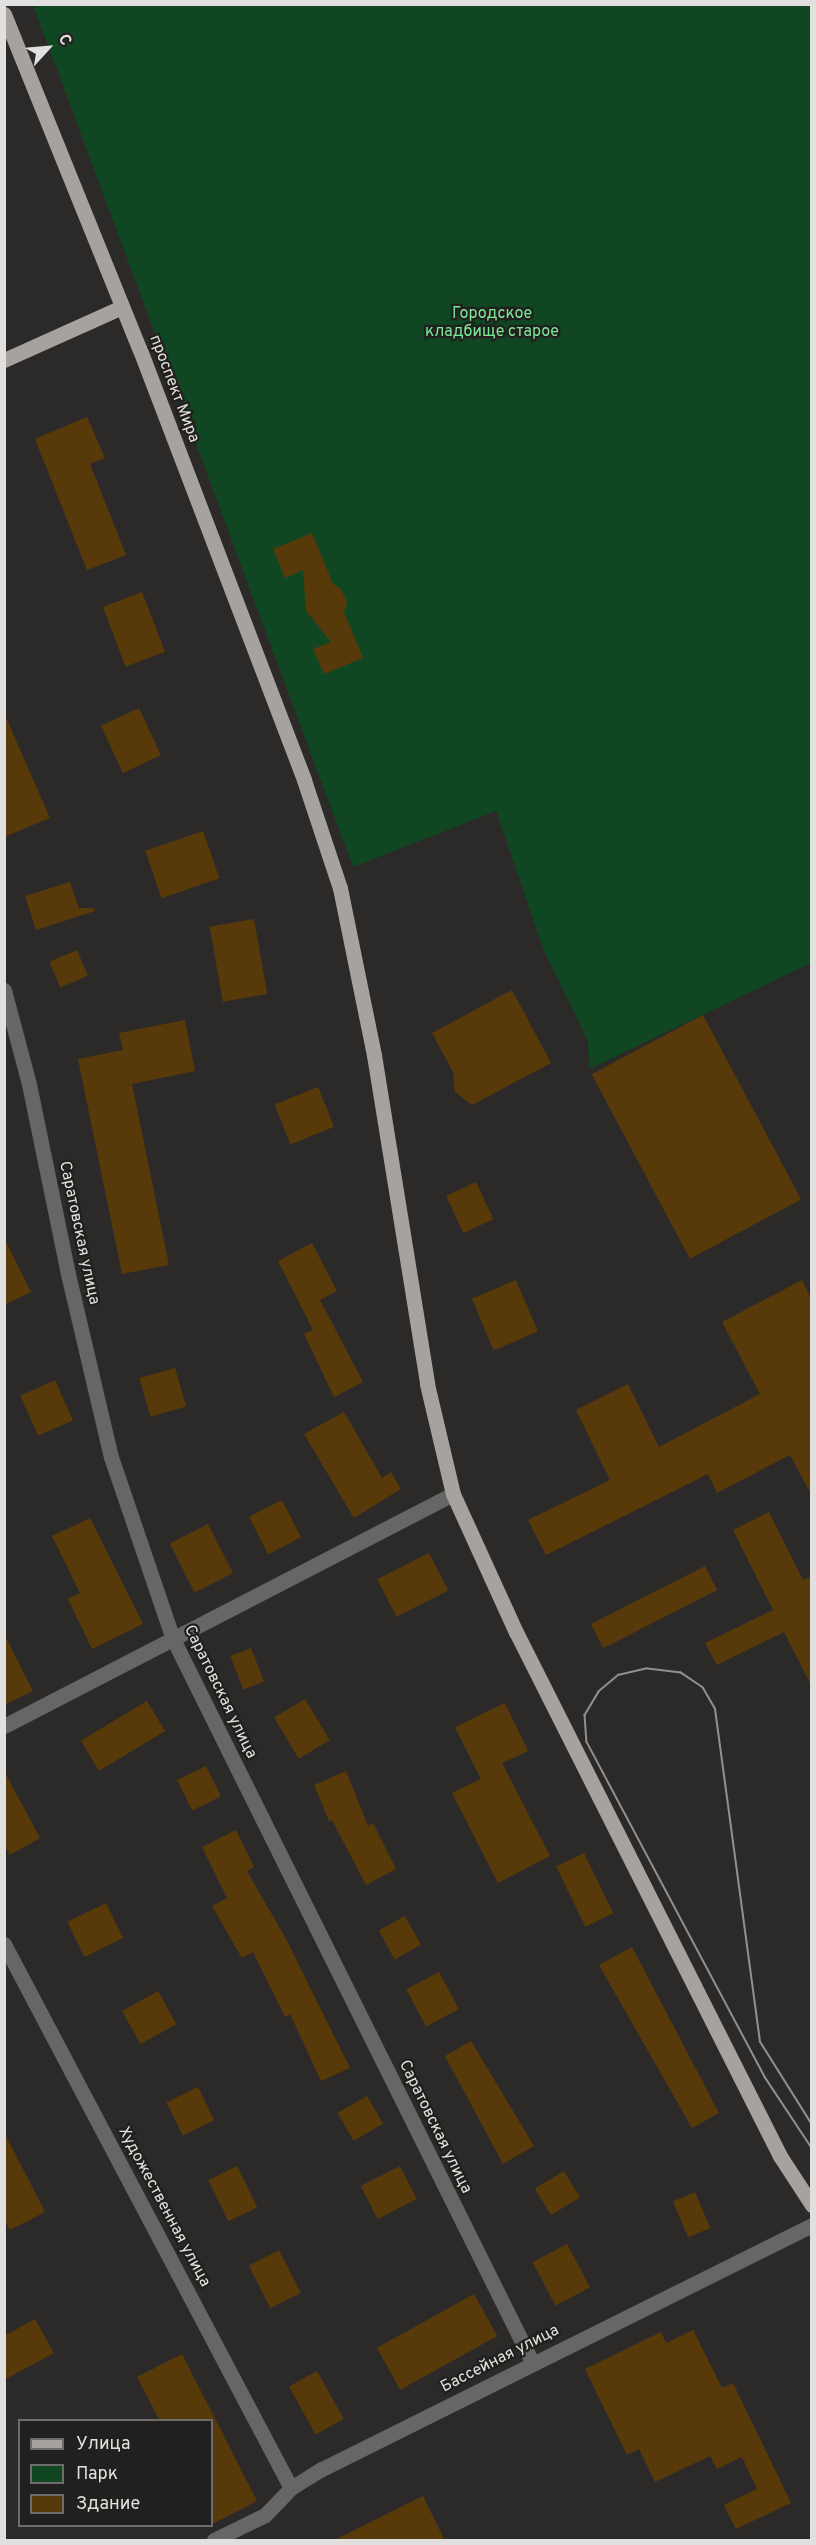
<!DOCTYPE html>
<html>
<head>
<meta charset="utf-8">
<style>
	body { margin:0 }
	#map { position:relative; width:816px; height:2545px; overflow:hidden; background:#2c2a28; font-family:Overpass,sans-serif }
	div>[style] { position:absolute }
	.green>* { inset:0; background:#104622 }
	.building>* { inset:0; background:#583a0a; transform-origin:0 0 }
	.minor>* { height:15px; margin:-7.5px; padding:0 7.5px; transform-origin:7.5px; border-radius:7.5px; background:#686665 }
	.major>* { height:15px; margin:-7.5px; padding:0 7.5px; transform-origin:7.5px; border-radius:7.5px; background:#a5a2a0 }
	.tram>* { height:1.5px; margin:-0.75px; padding:0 0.75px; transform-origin:0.75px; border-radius:0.75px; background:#91908e }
	span { translate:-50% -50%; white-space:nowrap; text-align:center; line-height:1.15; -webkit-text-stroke:4.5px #22201e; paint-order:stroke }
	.park-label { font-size:16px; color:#7be998 }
	.street-label { font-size:16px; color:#e1e0de }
	.frame { position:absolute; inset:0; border:6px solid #e1e0de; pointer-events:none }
	.legend { position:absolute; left:18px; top:2419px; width:195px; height:108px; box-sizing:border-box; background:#22201e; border:2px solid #6e6d6b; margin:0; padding:8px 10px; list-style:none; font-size:18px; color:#e1e0de }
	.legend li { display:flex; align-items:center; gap:12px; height:30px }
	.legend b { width:30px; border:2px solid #6e6d6b }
	.north { position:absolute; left:18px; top:18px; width:60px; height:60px; -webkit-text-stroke:4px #22201e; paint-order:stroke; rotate:64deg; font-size:16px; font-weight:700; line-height:24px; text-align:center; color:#e1e0de }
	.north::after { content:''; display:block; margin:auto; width:21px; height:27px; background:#e1e0de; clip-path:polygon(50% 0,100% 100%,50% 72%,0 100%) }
</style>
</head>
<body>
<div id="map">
	<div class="green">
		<i style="clip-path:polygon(33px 5px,811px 5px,811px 963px,589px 1069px,588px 1041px,544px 951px,496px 811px,353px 867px)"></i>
	</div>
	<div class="building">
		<i style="clip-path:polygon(87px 417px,105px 458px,90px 464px,126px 555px,87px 570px,35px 439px)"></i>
		<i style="clip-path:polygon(312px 533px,333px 584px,341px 589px,347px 602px,344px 612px,363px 658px,324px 674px,313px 649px,331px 642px,306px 611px,303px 570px,285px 578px,273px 549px)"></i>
		<i style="left:142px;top:592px;width:64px;height:42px;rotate:69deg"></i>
		<i style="left:139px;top:708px;width:52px;height:42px;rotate:65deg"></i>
		<i style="clip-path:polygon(4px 713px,50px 818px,4px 837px)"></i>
		<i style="left:203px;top:831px;width:50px;height:61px;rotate:71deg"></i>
		<i style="clip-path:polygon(70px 882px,79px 908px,94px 908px,95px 911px,36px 930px,25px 896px)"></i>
		<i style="left:254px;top:919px;width:76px;height:45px;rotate:80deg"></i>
		<i style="left:77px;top:950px;width:28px;height:30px;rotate:67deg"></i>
		<i style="clip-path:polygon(512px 990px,551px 1063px,472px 1105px,455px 1092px,453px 1072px,432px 1033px)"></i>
		<i style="left:703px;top:1015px;width:209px;height:126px;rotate:62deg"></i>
		<i style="clip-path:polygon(185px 1020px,195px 1071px,132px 1084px,169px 1265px,122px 1274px,78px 1059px,123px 1050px,119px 1033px)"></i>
		<i style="left:318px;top:1087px;width:43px;height:47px;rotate:68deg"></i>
		<i style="left:476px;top:1182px;width:41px;height:33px;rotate:65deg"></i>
		<i style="clip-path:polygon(4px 1238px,31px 1292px,4px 1305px)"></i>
		<i style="clip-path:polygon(312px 1243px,337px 1291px,320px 1300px,363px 1382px,334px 1397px,304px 1334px,313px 1330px,278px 1261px)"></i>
		<i style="left:516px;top:1280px;width:56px;height:48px;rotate:67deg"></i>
		<i style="clip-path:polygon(802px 1280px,812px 1301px,812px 1496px,790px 1455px,717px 1493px,708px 1474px,546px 1555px,528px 1520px,610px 1480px,576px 1410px,628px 1384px,659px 1447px,760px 1394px,722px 1322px)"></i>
		<i style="left:175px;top:1368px;width:40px;height:37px;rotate:74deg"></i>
		<i style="left:55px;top:1380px;width:44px;height:38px;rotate:66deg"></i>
		<i style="clip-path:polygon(344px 1412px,382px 1478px,391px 1472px,401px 1489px,354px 1518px,304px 1434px)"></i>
		<i style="left:282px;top:1500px;width:42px;height:37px;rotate:63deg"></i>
		<i style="clip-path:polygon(769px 1512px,803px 1580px,812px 1576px,812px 1687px,784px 1632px,717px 1665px,705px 1643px,773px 1610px,733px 1530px)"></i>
		<i style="clip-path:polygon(90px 1518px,143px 1624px,92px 1649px,68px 1599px,80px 1593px,52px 1536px)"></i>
		<i style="left:208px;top:1524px;width:55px;height:43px;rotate:63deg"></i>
		<i style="left:429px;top:1553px;width:42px;height:58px;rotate:63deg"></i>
		<i style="left:705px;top:1566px;width:27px;height:128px;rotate:63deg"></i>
		<i style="clip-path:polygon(4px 1634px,33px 1691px,4px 1705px)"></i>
		<i style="left:251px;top:1648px;width:36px;height:22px;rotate:69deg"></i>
		<i style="left:305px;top:1699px;width:48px;height:36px;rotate:59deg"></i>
		<i style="left:147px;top:1701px;width:35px;height:77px;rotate:59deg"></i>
		<i style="clip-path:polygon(505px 1703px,528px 1751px,502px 1763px,550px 1856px,498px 1883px,452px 1793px,481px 1779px,455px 1727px)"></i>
		<i style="left:206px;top:1766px;width:34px;height:32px;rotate:64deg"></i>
		<i style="clip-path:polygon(4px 1771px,40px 1838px,10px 1855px,4px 1845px)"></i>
		<i style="clip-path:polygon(346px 1771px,368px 1826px,373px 1823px,396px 1869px,366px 1885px,332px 1820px,329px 1821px,314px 1785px)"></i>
		<i style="clip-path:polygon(236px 1830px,254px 1867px,247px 1871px,286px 1939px,350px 2068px,321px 2081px,290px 2014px,285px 2017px,253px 1952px,242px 1958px,212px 1906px,227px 1898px,202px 1847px)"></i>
		<i style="left:584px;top:1853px;width:67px;height:31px;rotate:64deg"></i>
		<i style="left:106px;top:1903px;width:39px;height:43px;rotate:64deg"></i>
		<i style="left:405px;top:1916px;width:33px;height:30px;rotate:61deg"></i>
		<i style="clip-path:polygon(632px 1947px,719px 2113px,692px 2128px,599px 1965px)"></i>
		<i style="left:439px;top:1972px;width:42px;height:37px;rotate:62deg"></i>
		<i style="left:158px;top:1991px;width:38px;height:41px;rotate:61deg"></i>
		<i style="clip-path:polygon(471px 2041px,534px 2146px,503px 2164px,445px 2056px)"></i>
		<i style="left:198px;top:2087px;width:37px;height:35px;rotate:64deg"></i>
		<i style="left:367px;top:2096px;width:32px;height:34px;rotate:60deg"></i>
		<i style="clip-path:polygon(4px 2132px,45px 2212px,10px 2230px,4px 2219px)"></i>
		<i style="left:237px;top:2166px;width:46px;height:32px;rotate:64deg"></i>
		<i style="left:400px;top:2166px;width:37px;height:44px;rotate:63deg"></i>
		<i style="left:564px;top:2171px;width:31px;height:34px;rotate:59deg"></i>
		<i style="left:695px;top:2192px;width:39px;height:24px;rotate:67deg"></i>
		<i style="left:567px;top:2244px;width:49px;height:39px;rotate:62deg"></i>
		<i style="left:279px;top:2250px;width:48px;height:34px;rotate:63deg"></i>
		<i style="left:474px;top:2294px;width:48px;height:111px;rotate:61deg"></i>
		<i style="clip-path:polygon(35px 2319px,54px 2353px,4px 2380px,4px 2336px)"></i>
		<i style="clip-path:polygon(693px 2330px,722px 2388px,733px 2383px,791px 2503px,736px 2529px,724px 2505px,757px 2489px,742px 2457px,717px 2469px,710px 2456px,655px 2482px,639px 2449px,627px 2455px,585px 2369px,661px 2332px,666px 2343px)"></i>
		<i style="clip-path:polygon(182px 2354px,257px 2501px,212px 2524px,212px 2421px,160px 2421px,137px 2377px)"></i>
		<i style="left:317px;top:2371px;width:55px;height:32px;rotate:61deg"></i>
		<i style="clip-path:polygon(423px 2496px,445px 2541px,333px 2541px)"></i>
	</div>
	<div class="minor">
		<i style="left:4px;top:990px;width:97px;rotate:75.1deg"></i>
		<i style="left:29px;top:1084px;width:194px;rotate:78.4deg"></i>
		<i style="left:68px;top:1274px;width:188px;rotate:76.8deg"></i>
		<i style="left:111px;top:1457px;width:192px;rotate:71.2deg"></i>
		<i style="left:173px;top:1639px;width:807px;rotate:63.59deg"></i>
		<i style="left:4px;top:1726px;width:505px;rotate:-27.33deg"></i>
		<i style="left:4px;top:1944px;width:615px;rotate:62.19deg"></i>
		<i style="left:214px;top:2540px;width:57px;rotate:-26.1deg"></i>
		<i style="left:265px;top:2515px;width:37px;rotate:-46deg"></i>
		<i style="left:291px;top:2488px;width:36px;rotate:-32deg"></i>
		<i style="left:322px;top:2469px;width:547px;rotate:-26.47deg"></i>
	</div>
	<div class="major">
		<i style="left:4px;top:14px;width:362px;rotate:68deg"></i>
		<i style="left:140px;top:350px;width:460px;rotate:69.1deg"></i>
		<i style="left:304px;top:780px;width:114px;rotate:71.6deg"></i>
		<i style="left:340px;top:888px;width:170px;rotate:78.5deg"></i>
		<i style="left:374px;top:1055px;width:333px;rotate:80.8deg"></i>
		<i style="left:427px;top:1384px;width:113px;rotate:76.7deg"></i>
		<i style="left:453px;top:1494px;width:152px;rotate:65.5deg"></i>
		<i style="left:516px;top:1632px;width:587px;rotate:63.26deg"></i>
		<i style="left:780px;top:2156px;width:59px;rotate:56.9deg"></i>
		<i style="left:4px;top:360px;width:129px;rotate:-24.2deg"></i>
	</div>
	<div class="tram">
		<i style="left:812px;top:2125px;width:98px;rotate:-122.1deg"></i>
		<i style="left:760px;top:2042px;width:336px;rotate:-97.7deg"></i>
		<i style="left:715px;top:1709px;width:24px;rotate:-120deg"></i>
		<i style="left:703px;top:1688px;width:27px;rotate:-146deg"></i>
		<i style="left:681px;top:1673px;width:35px;rotate:-173deg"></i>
		<i style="left:646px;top:1669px;width:28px;rotate:167deg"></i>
		<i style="left:619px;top:1675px;width:26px;rotate:140deg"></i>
		<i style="left:599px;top:1692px;width:27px;rotate:121deg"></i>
		<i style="left:585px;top:1715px;width:27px;rotate:86deg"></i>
		<i style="left:587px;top:1742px;width:379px;rotate:62deg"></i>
		<i style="left:765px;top:2077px;width:85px;rotate:56.5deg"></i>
	</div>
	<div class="park-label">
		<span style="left:492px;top:323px">Городское<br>кладбище старое</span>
	</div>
	<div class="street-label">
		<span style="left:174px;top:389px;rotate:69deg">проспект Мира</span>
		<span style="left:79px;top:1233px;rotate:78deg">Саратовская улица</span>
		<span style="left:220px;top:1692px;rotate:64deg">Саратовская улица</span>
		<span style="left:435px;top:2127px;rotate:64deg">Саратовская улица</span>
		<span style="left:164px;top:2207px;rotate:62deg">Художественная улица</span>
		<span style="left:500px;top:2359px;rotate:-27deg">Бассейная улица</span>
	</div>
	<div class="frame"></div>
	<ul class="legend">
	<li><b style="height:8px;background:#a5a2a0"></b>Улица</li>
	<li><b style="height:16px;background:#104622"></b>Парк</li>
	<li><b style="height:16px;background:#583a0a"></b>Здание</li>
	</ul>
	<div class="north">С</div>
</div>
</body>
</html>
